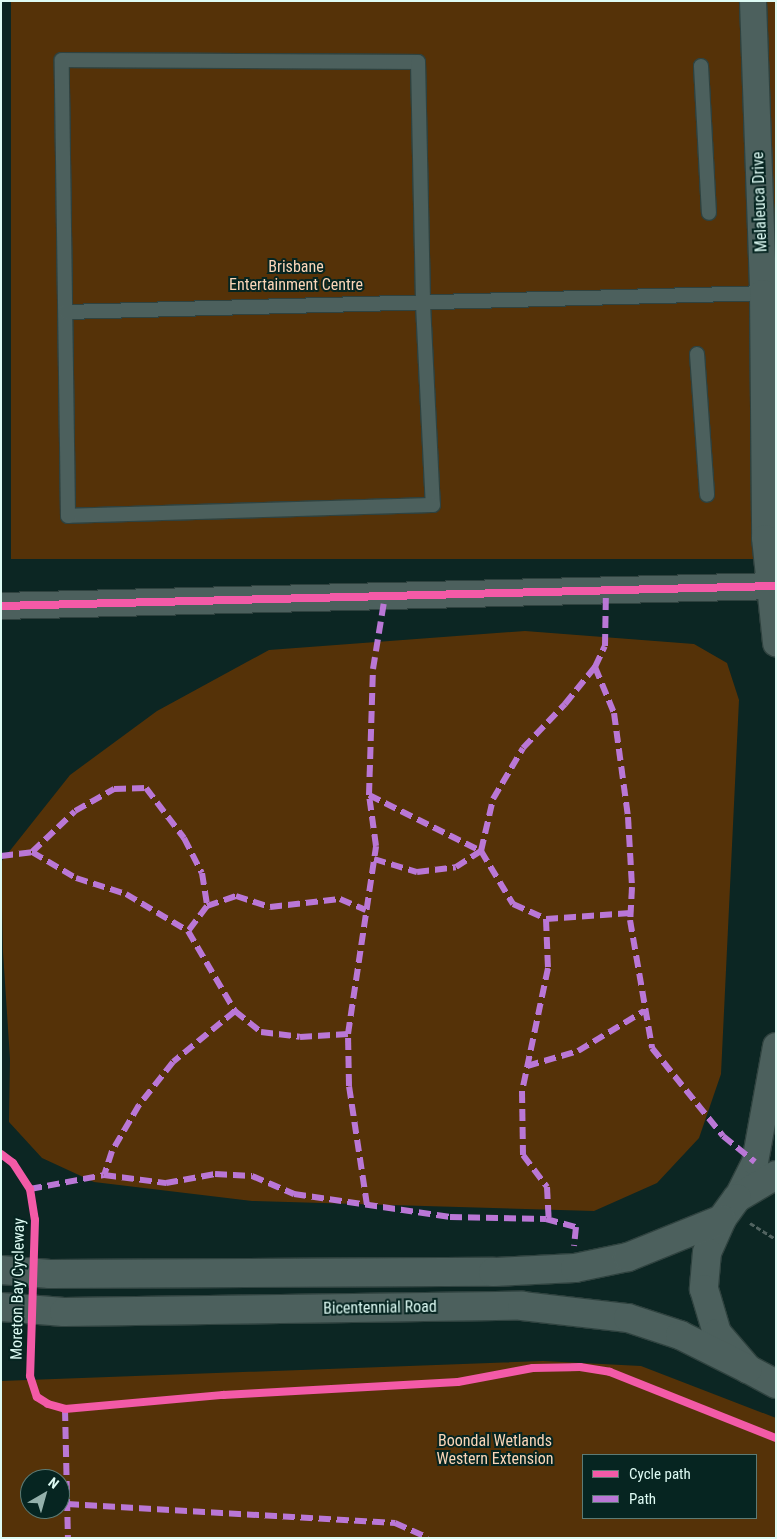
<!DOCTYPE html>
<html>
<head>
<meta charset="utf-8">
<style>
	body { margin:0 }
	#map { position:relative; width:777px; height:1539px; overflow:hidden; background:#0c2623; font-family:"Roboto Condensed",sans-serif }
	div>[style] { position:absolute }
	.green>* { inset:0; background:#553208; transform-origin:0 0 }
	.path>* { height:3px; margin-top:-1.5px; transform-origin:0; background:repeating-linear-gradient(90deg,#516360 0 5px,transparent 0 7.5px) }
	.roads { filter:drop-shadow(1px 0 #2f423f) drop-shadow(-1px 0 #2f423f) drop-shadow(0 1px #2f423f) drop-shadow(0 -1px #2f423f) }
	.service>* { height:14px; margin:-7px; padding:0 7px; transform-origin:7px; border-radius:7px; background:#4c605d }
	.minor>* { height:26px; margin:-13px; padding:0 13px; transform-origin:13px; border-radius:13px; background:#4c605d }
	.secondary>* { height:28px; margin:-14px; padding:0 14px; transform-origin:14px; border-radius:14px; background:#4c605d }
	.quiet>* { height:6px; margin-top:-3px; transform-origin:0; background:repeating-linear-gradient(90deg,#ba77d6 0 12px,transparent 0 18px) }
	.cycleway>* { height:8px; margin:-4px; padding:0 4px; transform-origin:4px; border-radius:4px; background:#f35aa7 }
	span { translate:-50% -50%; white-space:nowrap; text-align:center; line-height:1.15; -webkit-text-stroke:4px #062521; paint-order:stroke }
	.street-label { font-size:16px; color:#defbf4 }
	.park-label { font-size:16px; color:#fbd6b8 }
	.frame { position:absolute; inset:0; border:2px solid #defbf4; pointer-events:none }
	.legend { position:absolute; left:582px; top:1454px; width:175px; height:65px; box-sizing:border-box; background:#062521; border:1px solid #5c7b75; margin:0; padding:6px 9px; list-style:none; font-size:15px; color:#defbf4 }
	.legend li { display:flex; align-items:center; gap:10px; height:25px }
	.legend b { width:25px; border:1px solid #5c7b75 }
	.north { position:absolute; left:20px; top:1469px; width:50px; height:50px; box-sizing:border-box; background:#062521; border:1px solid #5c7b75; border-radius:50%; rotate:38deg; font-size:14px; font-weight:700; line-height:20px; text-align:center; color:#defbf4 }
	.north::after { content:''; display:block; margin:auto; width:18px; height:22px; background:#94b0ab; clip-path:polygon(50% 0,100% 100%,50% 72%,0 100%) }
</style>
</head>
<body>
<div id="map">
	<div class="green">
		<i style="left:11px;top:1px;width:765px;height:558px"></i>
		<i style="clip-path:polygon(525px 631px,694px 644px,727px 663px,739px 700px,721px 1074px,699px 1138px,657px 1183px,594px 1211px,252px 1201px,94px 1182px,42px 1158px,9px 1122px,10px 1059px,3px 952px,1px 862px,70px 775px,157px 711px,269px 650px)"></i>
		<i style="clip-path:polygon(evenodd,543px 1361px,641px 1366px,776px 1418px,776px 1538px,1px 1538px,1px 1381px,543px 1361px,583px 1455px,756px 1455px,756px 1518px,583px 1518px,583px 1455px,543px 1361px,30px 1479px,60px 1479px,60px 1509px,30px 1509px,30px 1479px)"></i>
	</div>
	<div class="path">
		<i style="left:750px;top:1223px;width:31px;rotate:32deg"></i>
	</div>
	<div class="roads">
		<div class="service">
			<i style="left:62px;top:60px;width:356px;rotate:0.3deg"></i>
			<i style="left:418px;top:62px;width:242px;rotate:88.8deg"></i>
			<i style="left:423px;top:304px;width:201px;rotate:87.2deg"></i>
			<i style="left:433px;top:505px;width:365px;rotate:178.3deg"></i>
			<i style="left:68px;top:516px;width:456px;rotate:-90.8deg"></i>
			<i style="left:701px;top:66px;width:147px;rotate:86.9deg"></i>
			<i style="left:66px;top:312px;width:701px;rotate:-1.55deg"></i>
			<i style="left:697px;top:354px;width:141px;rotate:85.9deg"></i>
		</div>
		<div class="minor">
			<i style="left:753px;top:1px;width:292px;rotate:88deg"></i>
			<i style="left:763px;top:293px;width:245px;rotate:89.5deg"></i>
			<i style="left:765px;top:538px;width:106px;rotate:84deg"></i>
			<i style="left:1px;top:606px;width:775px;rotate:-1.48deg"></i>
			<i style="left:737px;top:1198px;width:40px;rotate:-63.4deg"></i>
			<i style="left:755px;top:1162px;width:118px;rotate:-79.7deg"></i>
		</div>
		<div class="secondary">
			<i style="left:776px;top:1175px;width:45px;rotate:149.5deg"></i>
			<i style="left:737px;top:1198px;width:26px;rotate:126deg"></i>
			<i style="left:722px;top:1219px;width:36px;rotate:114deg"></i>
			<i style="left:707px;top:1252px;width:37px;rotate:95deg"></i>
			<i style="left:704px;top:1289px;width:46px;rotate:73.5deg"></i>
			<i style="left:717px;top:1333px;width:48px;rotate:49.3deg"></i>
			<i style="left:748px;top:1369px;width:32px;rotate:28deg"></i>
			<i style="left:1px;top:1270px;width:49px;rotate:4.7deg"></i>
			<i style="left:50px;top:1274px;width:443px;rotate:-0.3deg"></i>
			<i style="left:493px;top:1272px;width:82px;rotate:-2.8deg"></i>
			<i style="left:575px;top:1268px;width:54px;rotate:-11.7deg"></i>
			<i style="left:628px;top:1257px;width:101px;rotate:-22deg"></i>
			<i style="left:1px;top:1307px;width:63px;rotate:4.5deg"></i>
			<i style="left:64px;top:1312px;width:458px;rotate:-0.8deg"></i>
			<i style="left:522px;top:1306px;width:107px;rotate:6.5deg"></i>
			<i style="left:628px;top:1318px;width:55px;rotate:18.1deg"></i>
			<i style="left:680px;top:1335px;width:76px;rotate:26.6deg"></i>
		</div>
	</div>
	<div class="quiet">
		<i style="left:595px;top:667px;width:50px;rotate:67.6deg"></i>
		<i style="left:614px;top:713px;width:105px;rotate:82.3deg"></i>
		<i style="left:628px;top:817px;width:70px;rotate:86.7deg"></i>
		<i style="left:632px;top:887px;width:33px;rotate:93deg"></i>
		<i style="left:630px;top:920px;width:130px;rotate:80.2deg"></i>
		<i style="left:652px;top:1048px;width:113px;rotate:51.1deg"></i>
		<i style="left:723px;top:1136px;width:41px;rotate:39.1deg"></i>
		<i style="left:369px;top:795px;width:125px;rotate:26.6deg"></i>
		<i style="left:481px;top:851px;width:53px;rotate:-77deg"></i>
		<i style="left:493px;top:799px;width:59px;rotate:-59.5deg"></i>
		<i style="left:523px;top:748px;width:61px;rotate:-46.3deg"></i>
		<i style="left:565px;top:704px;width:48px;rotate:-51deg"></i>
		<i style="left:595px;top:667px;width:23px;rotate:-65deg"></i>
		<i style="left:605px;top:646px;width:55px;rotate:-89deg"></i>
		<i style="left:32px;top:852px;width:59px;rotate:-43.6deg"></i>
		<i style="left:75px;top:811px;width:45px;rotate:-29.4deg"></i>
		<i style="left:114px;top:789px;width:32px;rotate:-2deg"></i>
		<i style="left:146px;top:788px;width:63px;rotate:52.8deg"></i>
		<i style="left:184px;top:838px;width:39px;rotate:63deg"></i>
		<i style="left:202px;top:873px;width:33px;rotate:81deg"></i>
		<i style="left:207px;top:906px;width:31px;rotate:127deg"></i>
		<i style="left:1px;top:856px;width:31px;rotate:-7deg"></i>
		<i style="left:32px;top:852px;width:51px;rotate:30.6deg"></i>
		<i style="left:76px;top:878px;width:52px;rotate:17.7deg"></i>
		<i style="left:126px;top:894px;width:72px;rotate:30.8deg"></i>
		<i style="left:188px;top:931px;width:93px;rotate:59.6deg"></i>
		<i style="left:235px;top:1011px;width:80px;rotate:140.6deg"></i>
		<i style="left:173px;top:1062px;width:55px;rotate:128.3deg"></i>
		<i style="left:139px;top:1105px;width:53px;rotate:120.4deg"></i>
		<i style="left:112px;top:1151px;width:25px;rotate:108deg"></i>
		<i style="left:374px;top:859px;width:45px;rotate:16.8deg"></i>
		<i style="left:417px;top:872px;width:39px;rotate:-7deg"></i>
		<i style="left:456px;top:867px;width:30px;rotate:-33deg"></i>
		<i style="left:481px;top:851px;width:62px;rotate:58.9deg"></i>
		<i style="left:513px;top:904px;width:36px;rotate:24deg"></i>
		<i style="left:546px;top:919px;width:85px;rotate:-4deg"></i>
		<i style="left:207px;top:906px;width:31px;rotate:-19deg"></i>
		<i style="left:236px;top:896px;width:36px;rotate:18deg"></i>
		<i style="left:270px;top:907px;width:70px;rotate:-6.5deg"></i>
		<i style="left:340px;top:899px;width:28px;rotate:23deg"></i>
		<i style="left:546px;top:919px;width:49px;rotate:87.7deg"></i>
		<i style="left:548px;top:968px;width:126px;rotate:101.9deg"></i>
		<i style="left:522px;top:1091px;width:64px;rotate:89.1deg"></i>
		<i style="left:523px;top:1155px;width:40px;rotate:53deg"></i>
		<i style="left:547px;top:1187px;width:33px;rotate:87deg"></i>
		<i style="left:235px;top:1011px;width:33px;rotate:39deg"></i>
		<i style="left:261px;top:1032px;width:39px;rotate:7deg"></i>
		<i style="left:300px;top:1037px;width:48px;rotate:-3.6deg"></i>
		<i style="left:527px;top:1066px;width:53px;rotate:-16.4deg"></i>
		<i style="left:578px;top:1051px;width:77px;rotate:-31.2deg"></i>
		<i style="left:30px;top:1189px;width:75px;rotate:-10.7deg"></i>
		<i style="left:104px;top:1175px;width:63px;rotate:7.4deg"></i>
		<i style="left:166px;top:1183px;width:50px;rotate:-10.4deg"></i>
		<i style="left:215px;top:1174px;width:37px;rotate:3deg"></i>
		<i style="left:252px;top:1176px;width:46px;rotate:23.2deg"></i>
		<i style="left:294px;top:1194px;width:158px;rotate:8.4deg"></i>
		<i style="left:450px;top:1217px;width:96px;rotate:1.2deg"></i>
		<i style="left:546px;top:1219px;width:31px;rotate:15deg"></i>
		<i style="left:576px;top:1227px;width:19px;rotate:96deg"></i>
		<i style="left:367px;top:1205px;width:120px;rotate:-98.6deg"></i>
		<i style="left:349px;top:1086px;width:52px;rotate:-91.1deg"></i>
		<i style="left:348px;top:1034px;width:190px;rotate:-81.5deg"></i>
		<i style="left:376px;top:846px;width:51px;rotate:-97.8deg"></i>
		<i style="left:369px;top:795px;width:126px;rotate:-88.2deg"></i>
		<i style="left:373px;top:669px;width:74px;rotate:-80.7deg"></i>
		<i style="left:65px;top:1409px;width:129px;rotate:88.7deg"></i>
		<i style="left:67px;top:1504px;width:329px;rotate:3.3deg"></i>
		<i style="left:395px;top:1523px;width:36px;rotate:24deg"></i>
	</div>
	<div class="cycleway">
		<i style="left:1px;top:606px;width:775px;rotate:-1.48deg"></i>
		<i style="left:1px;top:1154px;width:15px;rotate:37deg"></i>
		<i style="left:13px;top:1163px;width:31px;rotate:57deg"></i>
		<i style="left:30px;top:1189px;width:31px;rotate:81deg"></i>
		<i style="left:35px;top:1220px;width:156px;rotate:91.8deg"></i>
		<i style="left:30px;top:1376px;width:22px;rotate:72deg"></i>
		<i style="left:37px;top:1397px;width:13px;rotate:32deg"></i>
		<i style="left:48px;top:1404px;width:18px;rotate:16deg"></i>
		<i style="left:65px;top:1409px;width:159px;rotate:-5.1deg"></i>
		<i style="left:223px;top:1395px;width:235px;rotate:-3.2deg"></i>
		<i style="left:458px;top:1382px;width:76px;rotate:-10.6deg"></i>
		<i style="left:533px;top:1368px;width:47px;rotate:-1.2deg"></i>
		<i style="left:580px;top:1367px;width:30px;rotate:9deg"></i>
		<i style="left:610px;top:1372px;width:179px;rotate:21.7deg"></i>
	</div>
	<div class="street-label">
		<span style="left:760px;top:202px;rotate:-92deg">Melaleuca Drive</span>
		<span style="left:18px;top:1289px;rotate:-89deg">Moreton Bay Cycleway</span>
		<span style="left:380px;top:1308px;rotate:-1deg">Bicentennial Road</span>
	</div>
	<div class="park-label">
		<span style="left:296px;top:276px">Brisbane<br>Entertainment Centre</span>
		<span style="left:495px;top:1450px">Boondal Wetlands<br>Western Extension</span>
	</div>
	<div class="frame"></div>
	<ul class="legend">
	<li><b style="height:6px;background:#f35aa7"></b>Cycle path</li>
	<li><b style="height:6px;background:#ba77d6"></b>Path</li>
	</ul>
	<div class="north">N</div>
</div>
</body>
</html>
